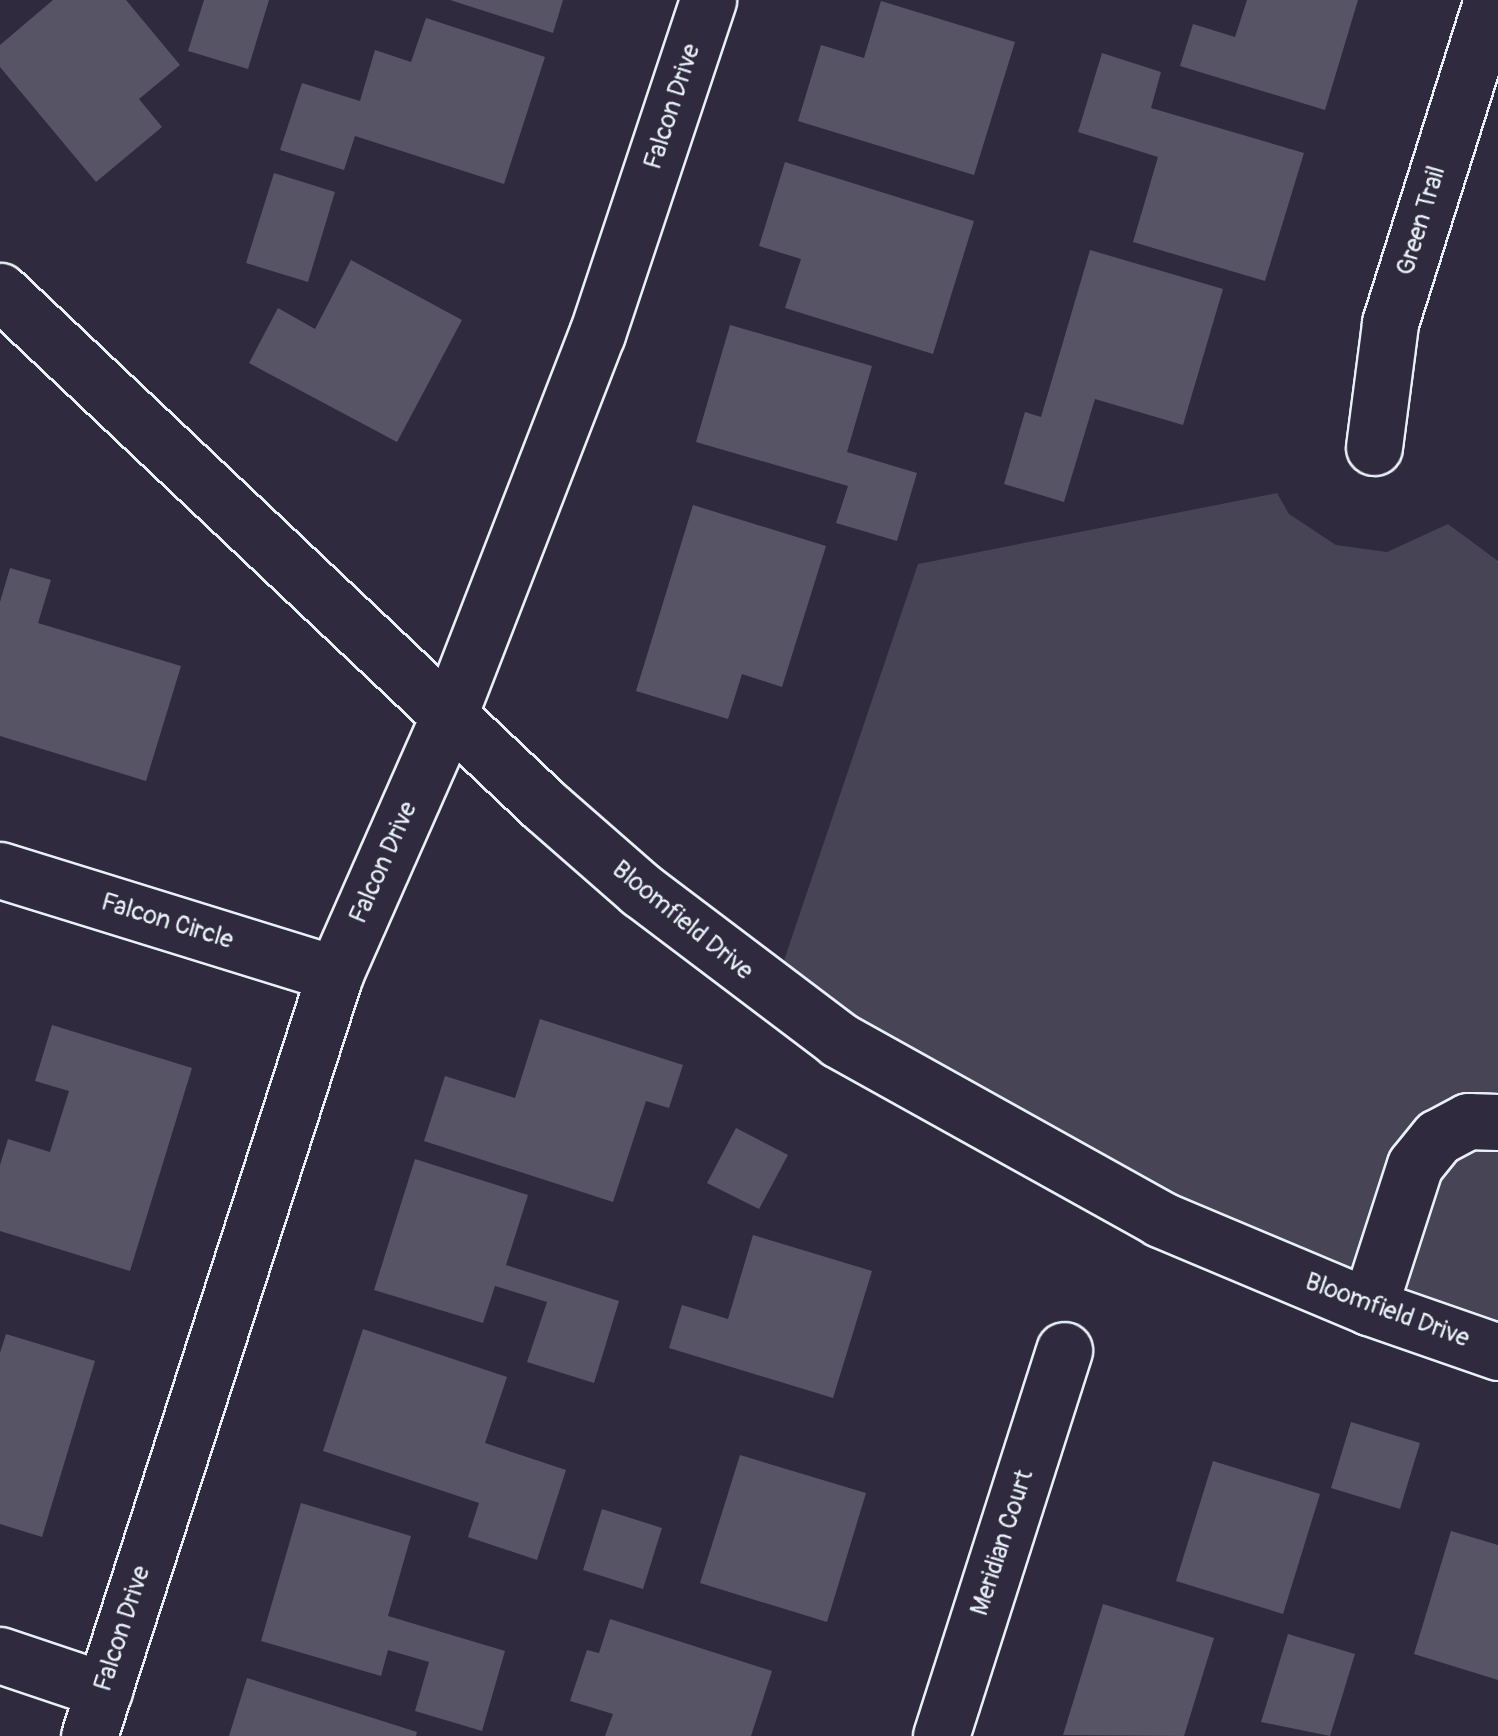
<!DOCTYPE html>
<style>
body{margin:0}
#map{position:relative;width:1498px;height:1736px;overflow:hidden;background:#2f2a3d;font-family:Pangolin,sans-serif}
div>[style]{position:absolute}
.green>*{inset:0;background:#464455}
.building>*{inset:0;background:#575565}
.roads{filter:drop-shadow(2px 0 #e8f1f8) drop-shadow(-2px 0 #e8f1f8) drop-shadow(0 2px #e8f1f8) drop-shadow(0 -2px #e8f1f8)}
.minor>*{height:55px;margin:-27.5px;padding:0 27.5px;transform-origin:27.5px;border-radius:27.5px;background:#2f2a3d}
span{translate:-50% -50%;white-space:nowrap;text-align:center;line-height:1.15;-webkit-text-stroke:8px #2f2a3d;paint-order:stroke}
.street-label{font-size:25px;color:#e8f1f8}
</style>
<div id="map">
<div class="green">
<div style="clip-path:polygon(1277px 493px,1289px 514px,1336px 545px,1387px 552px,1448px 524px,1498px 561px,1498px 1352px,1369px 1307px,773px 993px,918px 564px)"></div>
</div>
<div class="building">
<div style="clip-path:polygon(53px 0,126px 0,180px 65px,139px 99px,162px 127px,96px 182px,0 67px,0 45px)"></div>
<div style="clip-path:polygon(204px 0,269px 0,248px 69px,188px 51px)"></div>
<div style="clip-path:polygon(450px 0,563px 0,553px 33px)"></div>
<div style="clip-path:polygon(1247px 0,1358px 0,1325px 110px,1180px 66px,1193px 24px,1235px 37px)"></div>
<div style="clip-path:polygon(881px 1px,1015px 42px,974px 175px,798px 121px,821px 45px,864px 58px)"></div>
<div style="clip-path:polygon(426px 18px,545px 57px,504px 184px,355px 136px,344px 170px,280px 150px,302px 83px,360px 101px,375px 50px,411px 62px)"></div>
<div style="clip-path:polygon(1102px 53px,1161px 72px,1151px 108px,1304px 153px,1265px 281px,1133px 242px,1158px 157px,1078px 132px)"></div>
<div style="clip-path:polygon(785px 162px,974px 221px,933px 354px,785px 308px,801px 259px,759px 246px)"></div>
<div style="clip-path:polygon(274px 173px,335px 192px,308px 282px,246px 263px)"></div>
<div style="clip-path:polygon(1090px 250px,1223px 289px,1183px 425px,1095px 399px,1064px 502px,1004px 484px,1025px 412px,1041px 417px)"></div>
<div style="clip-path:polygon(351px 260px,462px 320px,397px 442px,249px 363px,278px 308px,315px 329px)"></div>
<div style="clip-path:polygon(730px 325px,872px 366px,847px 452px,917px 473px,897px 541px,836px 523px,848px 486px,696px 442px)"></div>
<div style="clip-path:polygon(693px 505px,826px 546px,782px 687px,742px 674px,728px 719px,636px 691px)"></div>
<div style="clip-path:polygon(10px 568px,51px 580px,38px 623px,181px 666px,146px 781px,0 736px,0 602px)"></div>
<div style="clip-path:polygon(540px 1019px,683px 1065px,669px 1108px,646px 1101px,613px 1202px,424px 1141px,445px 1076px,515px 1098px)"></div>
<div style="clip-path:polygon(52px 1025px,192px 1068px,130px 1271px,0 1231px,0 1165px,8px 1139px,50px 1152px,69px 1091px,35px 1081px)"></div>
<div style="clip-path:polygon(736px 1128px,788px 1155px,759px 1209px,707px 1183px)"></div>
<div style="clip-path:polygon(415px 1159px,528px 1195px,506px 1265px,619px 1301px,594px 1383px,527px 1362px,547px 1302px,495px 1286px,483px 1323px,374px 1290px)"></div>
<div style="clip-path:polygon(753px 1235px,872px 1271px,833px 1398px,669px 1348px,682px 1305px,728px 1319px)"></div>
<div style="clip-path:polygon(363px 1329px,507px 1377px,485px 1443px,566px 1470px,537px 1560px,468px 1537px,479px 1503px,323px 1451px)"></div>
<div style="clip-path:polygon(6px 1334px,95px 1361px,42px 1537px,0 1524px,0 1353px)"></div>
<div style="clip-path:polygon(1351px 1422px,1420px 1443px,1400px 1509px,1331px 1488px)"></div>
<div style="clip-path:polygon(740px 1455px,866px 1493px,827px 1622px,700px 1583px)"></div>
<div style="clip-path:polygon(1213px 1461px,1320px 1494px,1283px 1614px,1176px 1581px)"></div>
<div style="clip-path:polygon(301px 1503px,411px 1536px,388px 1616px,505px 1651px,482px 1731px,415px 1711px,429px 1662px,388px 1650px,381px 1676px,261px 1641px)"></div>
<div style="clip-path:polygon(602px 1509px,662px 1528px,643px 1589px,583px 1570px)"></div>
<div style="clip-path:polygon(1451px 1531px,1498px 1545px,1498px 1680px,1414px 1654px)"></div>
<div style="clip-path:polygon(1103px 1604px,1214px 1638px,1184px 1736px,1063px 1735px)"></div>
<div style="clip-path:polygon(610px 1619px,772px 1671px,751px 1736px,605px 1736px,613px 1714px,570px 1701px,587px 1650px,599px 1653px)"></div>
<div style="clip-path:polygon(1288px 1634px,1355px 1654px,1330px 1736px,1261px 1722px)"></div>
<div style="clip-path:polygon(247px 1678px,417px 1732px,416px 1736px,229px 1736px)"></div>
</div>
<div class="roads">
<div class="minor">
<div style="left:0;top:291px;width:750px;rotate:43.38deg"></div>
<div style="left:545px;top:806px;width:128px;rotate:41.2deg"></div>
<div style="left:641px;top:890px;width:248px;rotate:37.1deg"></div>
<div style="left:839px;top:1040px;width:368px;rotate:29.1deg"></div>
<div style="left:1160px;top:1219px;width:227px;rotate:22.8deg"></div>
<div style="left:1369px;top:1307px;width:137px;rotate:19.2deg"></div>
<div style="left:1374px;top:447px;width:125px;rotate:-82.6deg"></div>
<div style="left:1390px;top:323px;width:339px;rotate:-72.5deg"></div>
<div style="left:0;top:870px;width:351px;rotate:17.2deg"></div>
<div style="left:1369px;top:1307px;width:149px;rotate:-72.1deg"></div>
<div style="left:1415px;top:1165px;width:36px;rotate:-51deg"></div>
<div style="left:1438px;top:1137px;width:34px;rotate:-28deg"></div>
<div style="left:1468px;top:1121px;width:30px;rotate:2deg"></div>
<div style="left:0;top:1655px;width:110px;rotate:18.6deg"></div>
<div style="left:89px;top:1736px;width:801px;rotate:-72.11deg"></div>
<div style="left:335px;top:974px;width:283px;rotate:-66.2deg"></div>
<div style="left:449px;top:715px;width:409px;rotate:-68.8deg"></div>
<div style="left:597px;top:334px;width:352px;rotate:-71.6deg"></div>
<div style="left:941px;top:1736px;width:405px;rotate:-72.3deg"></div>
</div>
</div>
<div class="street-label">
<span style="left:673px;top:107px;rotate:-72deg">Falcon Drive</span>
<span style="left:1422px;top:221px;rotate:-73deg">Green Trail</span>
<span style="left:384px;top:863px;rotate:-66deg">Falcon Drive</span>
<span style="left:682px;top:921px;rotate:39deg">Bloomfield Drive</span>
<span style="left:167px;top:922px;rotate:17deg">Falcon Circle</span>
<span style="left:1387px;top:1311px;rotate:20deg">Bloomfield Drive</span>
<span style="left:1003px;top:1543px;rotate:-72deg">Meridian Court</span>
<span style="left:123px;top:1629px;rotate:-72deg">Falcon Drive</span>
</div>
</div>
